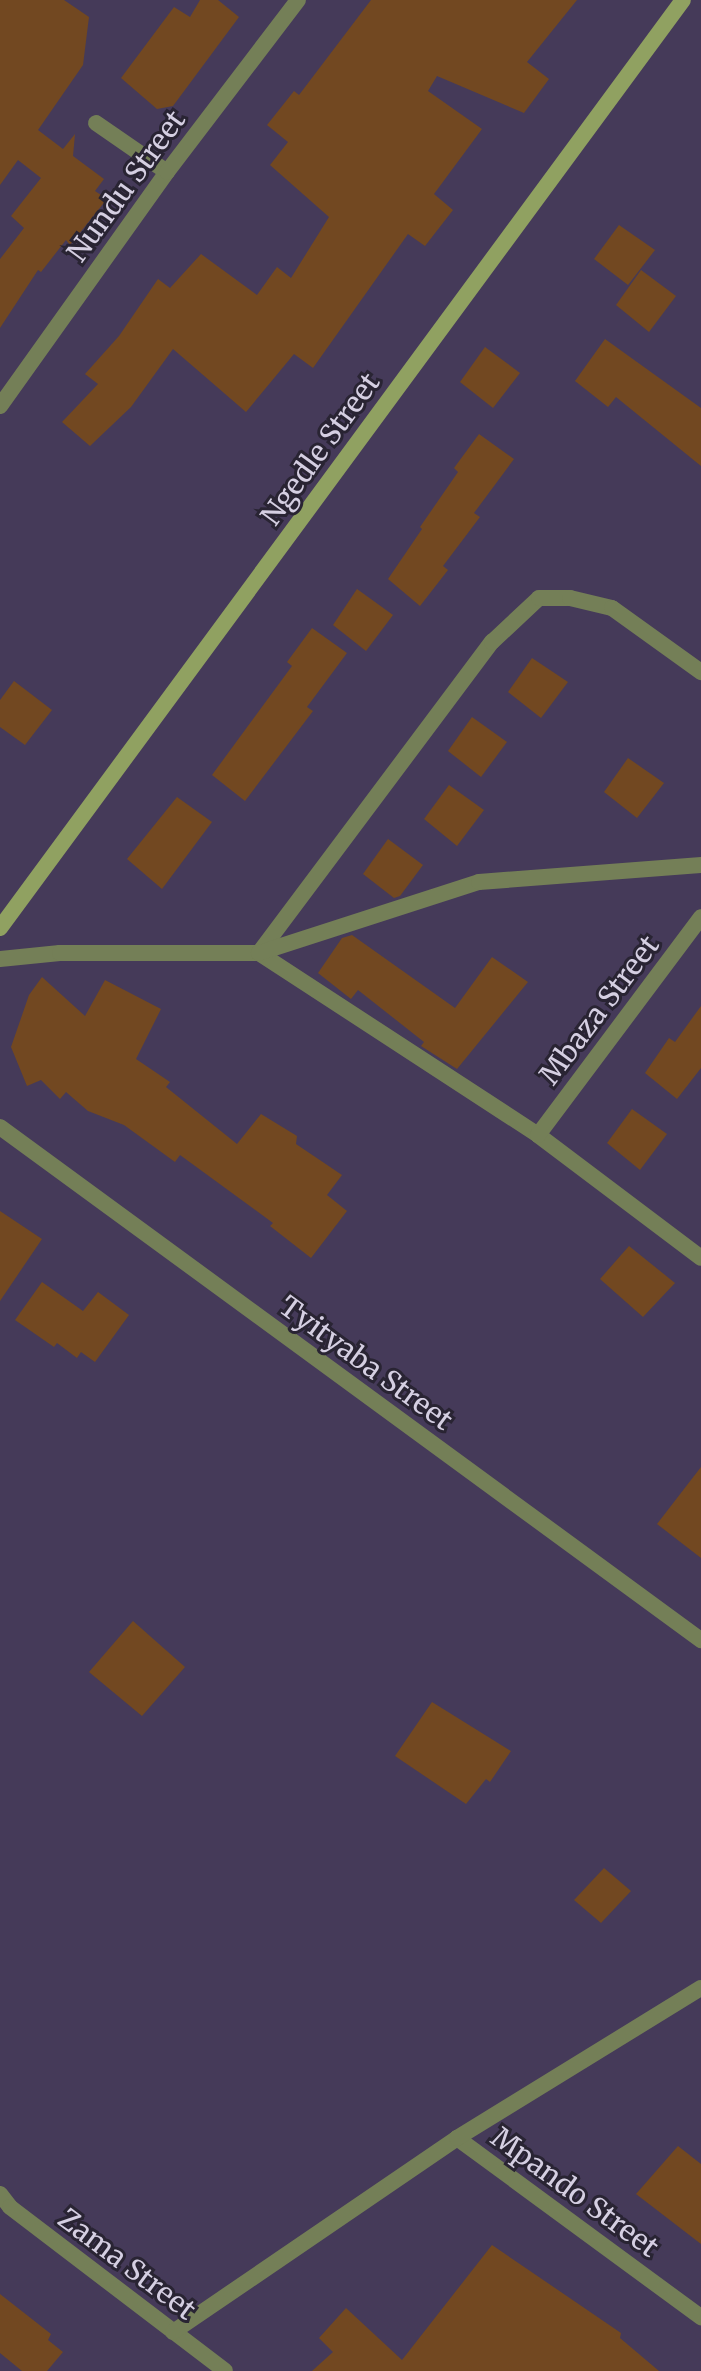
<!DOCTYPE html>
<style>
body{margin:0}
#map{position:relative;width:701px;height:2371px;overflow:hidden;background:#453a59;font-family:Merriweather,serif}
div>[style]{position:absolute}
.building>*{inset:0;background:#724821}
.lane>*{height:16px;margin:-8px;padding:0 8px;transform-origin:8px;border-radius:8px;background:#747f57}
.street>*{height:16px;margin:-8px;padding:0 8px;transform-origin:8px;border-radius:8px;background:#747f57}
.secondary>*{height:16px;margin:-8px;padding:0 8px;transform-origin:8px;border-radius:8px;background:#90a161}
span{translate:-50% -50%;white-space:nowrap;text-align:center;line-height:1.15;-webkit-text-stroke:6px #292433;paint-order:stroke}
.street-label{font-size:28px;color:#d5cfe2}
</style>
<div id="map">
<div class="building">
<div style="clip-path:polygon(0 0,64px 0,89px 17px,83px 65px,38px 130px,63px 149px,75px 134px,73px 156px,104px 179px,95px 191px,107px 199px,70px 245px,66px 240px,41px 272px,38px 270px,0 328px,0 259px,24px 228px,11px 216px,41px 178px,18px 160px,0 185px)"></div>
<div style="clip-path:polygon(200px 0,218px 0,239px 17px,173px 106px,157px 109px,121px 78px,174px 7px,190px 17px)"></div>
<div style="clip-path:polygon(371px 0,577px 0,527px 62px,549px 79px,524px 113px,437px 76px,428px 91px,482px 129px,434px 194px,453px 210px,425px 246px,408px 234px,313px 368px,294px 354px,246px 412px,173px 349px,131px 407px,90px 446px,62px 422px,98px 384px,85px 374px,119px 336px,158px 279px,170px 288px,201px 254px,257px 295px,277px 267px,291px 278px,329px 217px,270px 165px,288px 142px,267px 125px,294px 91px,299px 95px)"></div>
<div style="clip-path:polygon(619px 225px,655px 250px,628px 285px,594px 259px)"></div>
<div style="clip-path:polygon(641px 270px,676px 296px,649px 332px,616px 305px)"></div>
<div style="clip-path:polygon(605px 339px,701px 408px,701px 466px,616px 397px,608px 407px,575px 381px)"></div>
<div style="clip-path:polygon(485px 347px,520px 373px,493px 408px,460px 382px)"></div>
<div style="clip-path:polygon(479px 434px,514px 459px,474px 513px,480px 517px,443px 566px,448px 570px,420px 606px,388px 579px,422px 529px,420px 527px,458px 472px,454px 468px)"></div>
<div style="clip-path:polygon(357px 589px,393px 615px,366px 651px,333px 625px)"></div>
<div style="clip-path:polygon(312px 628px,347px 653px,307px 707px,313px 711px,245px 801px,212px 775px,292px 666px,287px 662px)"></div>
<div style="clip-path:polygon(532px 658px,568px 682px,541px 718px,508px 692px)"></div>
<div style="clip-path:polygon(14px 681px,52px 710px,25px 745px,0 727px,0 700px)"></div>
<div style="clip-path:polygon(472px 717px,507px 742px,481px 777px,448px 751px)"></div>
<div style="clip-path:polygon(628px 758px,664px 783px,637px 818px,604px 792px)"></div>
<div style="clip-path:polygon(449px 785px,484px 810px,457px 846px,424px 819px)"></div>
<div style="clip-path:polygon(177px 797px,212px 822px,162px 889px,127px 859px)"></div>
<div style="clip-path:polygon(388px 839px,423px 865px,400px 896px,394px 898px,363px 874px)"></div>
<div style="clip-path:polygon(352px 935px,455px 1008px,492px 957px,528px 982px,457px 1069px,421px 1046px,424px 1042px,358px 990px,351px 999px,318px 973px,342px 938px)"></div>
<div style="clip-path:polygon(42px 977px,85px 1016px,105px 980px,161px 1009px,136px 1059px,170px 1082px,166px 1087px,237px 1144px,261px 1114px,297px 1136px,296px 1144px,342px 1175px,327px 1195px,347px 1211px,311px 1258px,270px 1226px,273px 1223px,180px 1155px,175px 1162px,124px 1125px,88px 1111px,66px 1092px,60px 1099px,41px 1080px,27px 1086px,11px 1047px,29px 995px)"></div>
<div style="clip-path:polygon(701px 1006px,701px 1068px,677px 1099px,645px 1073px,669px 1038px,675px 1042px)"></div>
<div style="clip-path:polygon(632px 1109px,667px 1134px,640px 1170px,607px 1143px)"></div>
<div style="clip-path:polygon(0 1211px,42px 1239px,0 1301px)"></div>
<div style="clip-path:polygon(629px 1246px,675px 1283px,643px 1317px,600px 1279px)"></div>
<div style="clip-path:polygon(42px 1282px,83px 1311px,98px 1292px,129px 1315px,95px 1362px,81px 1352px,77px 1358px,57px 1343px,54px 1347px,15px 1320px)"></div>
<div style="clip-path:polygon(701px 1467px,701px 1558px,657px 1524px)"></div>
<div style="clip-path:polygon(133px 1621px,185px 1667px,142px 1716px,89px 1672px)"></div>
<div style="clip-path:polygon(432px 1702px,511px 1751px,490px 1782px,486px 1779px,466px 1804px,395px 1756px)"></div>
<div style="clip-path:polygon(604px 1868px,631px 1891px,601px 1923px,574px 1900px)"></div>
<div style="clip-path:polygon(678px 2146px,701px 2164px,701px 2244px,636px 2194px)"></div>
<div style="clip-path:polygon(492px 2245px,621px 2333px,620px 2338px,659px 2371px,312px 2371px,333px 2352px,319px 2338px,346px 2308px,402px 2360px)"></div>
<div style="clip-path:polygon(0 2294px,51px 2334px,48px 2340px,63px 2352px,47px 2371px,22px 2371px,0 2353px)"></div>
</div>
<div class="lane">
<div style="left:96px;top:123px;width:86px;rotate:34.6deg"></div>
<div style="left:0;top:959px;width:60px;rotate:-5.7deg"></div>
<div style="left:60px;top:953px;width:199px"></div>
<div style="left:259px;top:953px;width:333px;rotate:33.1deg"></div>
<div style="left:538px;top:1135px;width:204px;rotate:37deg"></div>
</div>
<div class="street">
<div style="left:0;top:406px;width:287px;rotate:-54.5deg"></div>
<div style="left:167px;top:172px;width:216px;rotate:-52.7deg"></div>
<div style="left:259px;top:953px;width:389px;rotate:-53.2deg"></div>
<div style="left:492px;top:642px;width:64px;rotate:-43.1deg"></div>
<div style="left:539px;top:598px;width:31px"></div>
<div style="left:570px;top:598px;width:43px;rotate:13.4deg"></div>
<div style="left:612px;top:608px;width:110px;rotate:35.7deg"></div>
<div style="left:259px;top:953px;width:231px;rotate:-17.9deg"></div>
<div style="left:479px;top:882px;width:223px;rotate:-4.4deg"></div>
<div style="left:0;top:1127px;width:869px;rotate:36.2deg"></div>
<div style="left:538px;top:1135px;width:272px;rotate:-53.2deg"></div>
<div style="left:457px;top:2138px;width:303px;rotate:36.3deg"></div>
<div style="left:0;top:2194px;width:16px;rotate:52deg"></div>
<div style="left:10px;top:2207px;width:270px;rotate:37.3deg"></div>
<div style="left:173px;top:2332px;width:344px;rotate:-34.3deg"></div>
<div style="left:457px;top:2138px;width:286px;rotate:-31.6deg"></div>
</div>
<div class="secondary">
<div style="left:0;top:928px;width:1152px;rotate:-53.65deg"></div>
</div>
<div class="street-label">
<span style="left:126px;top:186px;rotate:-54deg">Nundu Street</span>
<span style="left:320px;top:449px;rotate:-54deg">Ngedle Street</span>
<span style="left:599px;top:1010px;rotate:-53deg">Mbaza Street</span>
<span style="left:366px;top:1363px;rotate:36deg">Tyityaba Street</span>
<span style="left:575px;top:2192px;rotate:36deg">Mpando Street</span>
<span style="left:127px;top:2264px;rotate:37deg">Zama Street</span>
</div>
</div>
